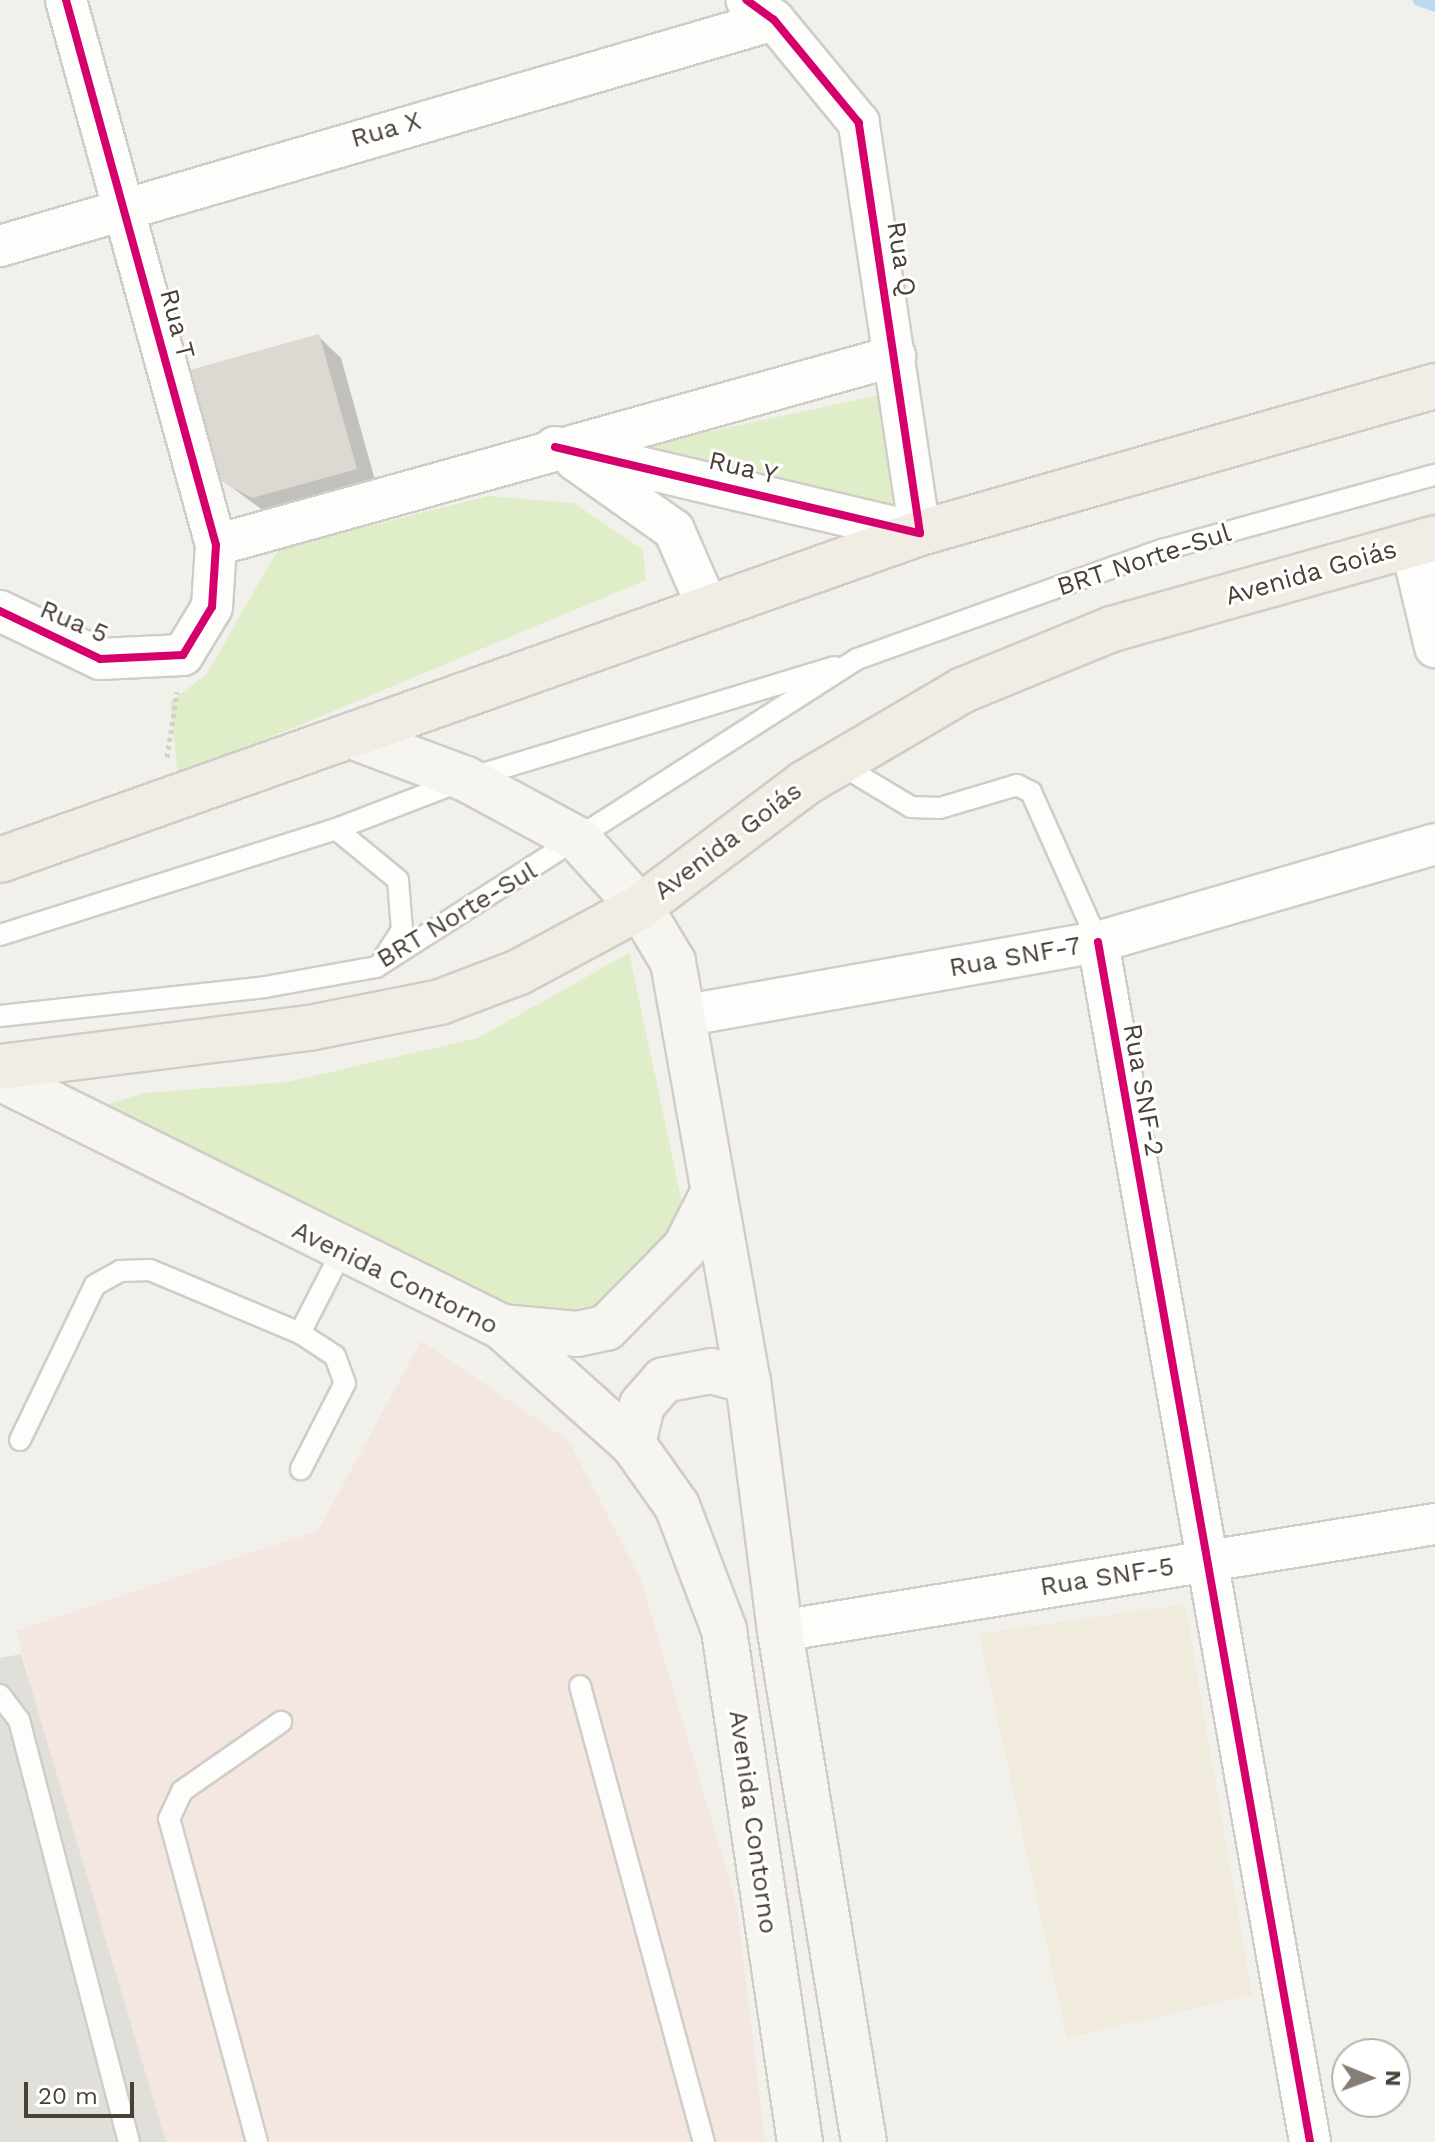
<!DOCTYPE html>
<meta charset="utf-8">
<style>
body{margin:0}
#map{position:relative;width:1435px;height:2142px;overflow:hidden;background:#f2f0ea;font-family:"Work Sans",sans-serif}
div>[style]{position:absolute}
.education>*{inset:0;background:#f0ebdc}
.medical>*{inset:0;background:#f4e6e1}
.green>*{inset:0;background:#dfeec8}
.parking>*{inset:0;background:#e1dfda}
.shadow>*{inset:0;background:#0003}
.stream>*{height:11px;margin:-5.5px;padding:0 5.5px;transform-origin:5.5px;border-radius:5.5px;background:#b8dbf2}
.building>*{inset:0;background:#dcd9d3}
.path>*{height:5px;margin-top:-2.5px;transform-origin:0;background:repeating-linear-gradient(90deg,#d2d0ca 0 4px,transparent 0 8px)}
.roads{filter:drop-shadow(2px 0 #d0cdc8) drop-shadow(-2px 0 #d0cdc8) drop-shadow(0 2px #d0cdc8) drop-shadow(0 -2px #d0cdc8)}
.service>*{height:20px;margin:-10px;padding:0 10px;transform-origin:10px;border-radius:10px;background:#fdfdfc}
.minor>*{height:40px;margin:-20px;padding:0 20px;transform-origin:20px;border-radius:20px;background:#fdfdfc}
.secondary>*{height:44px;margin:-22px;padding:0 22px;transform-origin:22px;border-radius:22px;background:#f7f5ef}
.primary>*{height:44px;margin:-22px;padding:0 22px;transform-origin:22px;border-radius:22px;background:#f1ede4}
.cycleway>*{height:8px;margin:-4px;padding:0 4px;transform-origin:4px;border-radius:4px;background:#d6006c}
span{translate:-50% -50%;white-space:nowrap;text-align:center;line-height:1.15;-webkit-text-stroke:6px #fff;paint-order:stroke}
.street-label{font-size:26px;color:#494135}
.north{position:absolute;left:1331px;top:2038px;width:80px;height:80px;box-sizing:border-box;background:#fff;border:2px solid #b6b3ae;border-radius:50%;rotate:91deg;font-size:22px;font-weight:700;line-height:32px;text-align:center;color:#494135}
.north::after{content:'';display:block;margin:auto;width:28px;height:36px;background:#847e74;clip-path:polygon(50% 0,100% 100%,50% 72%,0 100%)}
.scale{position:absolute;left:24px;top:2082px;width:110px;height:36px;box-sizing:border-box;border:4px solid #494135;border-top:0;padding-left:10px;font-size:24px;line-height:28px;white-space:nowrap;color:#494135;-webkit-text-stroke:6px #fff;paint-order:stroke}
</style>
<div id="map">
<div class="education">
<div style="clip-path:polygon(1185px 1604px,1252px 1995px,1067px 2038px,979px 1634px)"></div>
</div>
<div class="medical">
<div style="clip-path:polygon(421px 1341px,569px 1441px,641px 1580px,737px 1906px,765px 2142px,143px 2142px,17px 1631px,318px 1531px)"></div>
</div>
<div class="green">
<div style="clip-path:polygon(889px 393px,907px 512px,618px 451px)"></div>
<div style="clip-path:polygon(488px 496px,574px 503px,643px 550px,646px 580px,178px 776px,170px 702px,207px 674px,278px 549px)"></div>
<div style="clip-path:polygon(629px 953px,682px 1202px,678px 1236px,604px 1312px,528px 1321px,86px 1111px,144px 1093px,287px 1082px,478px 1038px)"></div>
</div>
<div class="parking">
<div style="clip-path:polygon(21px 1654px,166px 2142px,0 2142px,0 1658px)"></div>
</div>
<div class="shadow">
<div style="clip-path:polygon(318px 336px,341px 358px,378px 491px,276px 520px,218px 477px)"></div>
</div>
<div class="stream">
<div style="left:1418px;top:0;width:18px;rotate:19deg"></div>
</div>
<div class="building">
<div style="clip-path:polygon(319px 334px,357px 469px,252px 498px,216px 478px,186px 371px)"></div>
</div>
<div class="path">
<div style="left:167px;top:757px;width:66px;rotate:-81.3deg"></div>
</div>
<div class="roads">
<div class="service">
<div style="left:838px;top:763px;width:85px;rotate:31.1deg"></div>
<div style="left:911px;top:807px;width:29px;rotate:2deg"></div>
<div style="left:940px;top:808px;width:80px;rotate:-16.6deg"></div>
<div style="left:1017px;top:785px;width:16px;rotate:27deg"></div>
<div style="left:1031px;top:792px;width:164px;rotate:65.9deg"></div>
<div style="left:336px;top:829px;width:80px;rotate:39.4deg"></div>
<div style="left:398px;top:880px;width:50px;rotate:85.4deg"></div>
<div style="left:402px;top:930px;width:33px;rotate:123deg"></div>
<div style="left:0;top:935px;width:352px;rotate:-17.5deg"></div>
<div style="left:336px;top:829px;width:139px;rotate:-21deg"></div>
<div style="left:466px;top:779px;width:385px;rotate:-16.9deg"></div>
<div style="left:0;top:1016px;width:267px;rotate:-6.2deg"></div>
<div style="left:265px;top:987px;width:113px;rotate:-10.2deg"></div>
<div style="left:376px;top:967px;width:571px;rotate:-32.63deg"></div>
<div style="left:857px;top:659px;width:324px;rotate:-19.7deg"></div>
<div style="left:1162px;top:550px;width:283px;rotate:-15.4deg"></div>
<div style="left:300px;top:1333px;width:90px;rotate:-62.9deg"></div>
<div style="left:20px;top:1440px;width:172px;rotate:-64.2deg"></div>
<div style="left:95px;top:1285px;width:29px;rotate:-29deg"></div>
<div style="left:120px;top:1271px;width:30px;rotate:-2deg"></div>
<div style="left:150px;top:1270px;width:163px;rotate:22.8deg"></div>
<div style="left:300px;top:1333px;width:42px;rotate:33.3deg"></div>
<div style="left:335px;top:1356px;width:29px;rotate:70deg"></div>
<div style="left:345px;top:1383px;width:97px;rotate:117.1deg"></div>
<div style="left:580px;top:1686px;width:473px;rotate:74.8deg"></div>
<div style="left:0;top:1695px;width:31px;rotate:53deg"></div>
<div style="left:19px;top:1720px;width:436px;rotate:75.4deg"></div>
<div style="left:257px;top:2142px;width:335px;rotate:-105.2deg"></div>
<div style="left:169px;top:1819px;width:31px;rotate:-65deg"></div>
<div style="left:182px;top:1791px;width:121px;rotate:-34.9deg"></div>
</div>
<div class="minor">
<div style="left:0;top:246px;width:806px;rotate:-16.28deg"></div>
<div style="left:555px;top:447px;width:375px;rotate:13.3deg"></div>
<div style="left:920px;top:533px;width:415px;rotate:-98.5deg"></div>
<div style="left:859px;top:123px;width:134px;rotate:-129.5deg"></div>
<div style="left:774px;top:20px;width:34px;rotate:-144deg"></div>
<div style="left:575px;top:460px;width:121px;rotate:35.3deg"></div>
<div style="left:674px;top:530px;width:83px;rotate:66.5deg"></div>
<div style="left:216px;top:545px;width:705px;rotate:-15.55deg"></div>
<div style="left:1411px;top:546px;width:104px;rotate:76.6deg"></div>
<div style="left:0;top:611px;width:111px;rotate:25.6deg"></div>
<div style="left:100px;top:659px;width:83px;rotate:-2.8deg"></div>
<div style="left:183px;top:655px;width:56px;rotate:-58.9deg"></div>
<div style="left:212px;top:607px;width:62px;rotate:-86.3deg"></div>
<div style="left:216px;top:545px;width:565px;rotate:-105.39deg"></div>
<div style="left:1098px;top:942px;width:1219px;rotate:79.98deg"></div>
<div style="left:682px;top:1016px;width:423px;rotate:-10.1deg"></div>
<div style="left:1098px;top:942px;width:351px;rotate:-16.2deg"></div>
<div style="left:780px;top:1631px;width:664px;rotate:-9.28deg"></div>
</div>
<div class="secondary">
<div style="left:356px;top:738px;width:117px;rotate:20.4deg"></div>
<div style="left:466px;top:779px;width:128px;rotate:28.4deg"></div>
<div style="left:579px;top:840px;width:91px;rotate:47.7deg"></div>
<div style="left:640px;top:907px;width:64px;rotate:59deg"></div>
<div style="left:673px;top:962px;width:426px;rotate:79.9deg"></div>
<div style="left:748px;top:1381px;width:252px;rotate:82.7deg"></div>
<div style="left:780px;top:1631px;width:518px;rotate:80.67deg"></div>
<div style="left:0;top:1078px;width:560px;rotate:26.38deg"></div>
<div style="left:502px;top:1327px;width:176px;rotate:41.8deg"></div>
<div style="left:633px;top:1444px;width:76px;rotate:54.6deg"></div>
<div style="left:677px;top:1506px;width:133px;rotate:69.2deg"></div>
<div style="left:724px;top:1630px;width:518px;rotate:81.56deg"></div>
<div style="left:502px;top:1327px;width:75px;rotate:5.3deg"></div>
<div style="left:577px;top:1334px;width:30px;rotate:-12deg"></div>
<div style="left:606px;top:1328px;width:112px;rotate:-45.4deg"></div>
<div style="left:685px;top:1248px;width:59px;rotate:-63deg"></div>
<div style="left:633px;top:1444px;width:40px;rotate:-77deg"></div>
<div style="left:642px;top:1405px;width:33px;rotate:-49deg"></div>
<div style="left:664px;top:1380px;width:48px;rotate:-10.8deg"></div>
<div style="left:711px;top:1371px;width:38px;rotate:15deg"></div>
</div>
<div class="primary">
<div style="left:0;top:860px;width:976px;rotate:-19.57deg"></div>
<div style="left:920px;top:533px;width:536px;rotate:-15.93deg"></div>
<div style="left:0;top:1067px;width:311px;rotate:-7.2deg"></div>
<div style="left:309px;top:1028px;width:134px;rotate:-11.2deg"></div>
<div style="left:440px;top:1002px;width:85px;rotate:-20.8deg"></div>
<div style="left:519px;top:972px;width:137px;rotate:-28.2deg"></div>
<div style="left:640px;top:907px;width:206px;rotate:-36.9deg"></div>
<div style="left:805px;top:783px;width:183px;rotate:-30.5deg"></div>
<div style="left:963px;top:690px;width:161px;rotate:-22.3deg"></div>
<div style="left:1112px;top:629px;width:336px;rotate:-15.7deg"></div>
</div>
</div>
<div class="cycleway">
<div style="left:555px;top:447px;width:375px;rotate:13.3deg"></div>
<div style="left:920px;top:533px;width:415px;rotate:-98.5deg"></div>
<div style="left:859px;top:123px;width:134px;rotate:-129.5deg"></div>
<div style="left:774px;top:20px;width:34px;rotate:-144deg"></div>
<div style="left:0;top:611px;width:111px;rotate:25.6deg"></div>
<div style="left:100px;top:659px;width:83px;rotate:-2.8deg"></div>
<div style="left:183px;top:655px;width:56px;rotate:-58.9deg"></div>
<div style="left:212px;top:607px;width:62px;rotate:-86.3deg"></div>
<div style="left:216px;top:545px;width:565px;rotate:-105.39deg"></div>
<div style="left:1098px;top:942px;width:1219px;rotate:79.98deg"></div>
</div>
<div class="street-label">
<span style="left:386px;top:130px;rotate:-16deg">Rua X</span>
<span style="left:901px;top:259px;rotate:81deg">Rua Q</span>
<span style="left:177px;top:324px;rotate:75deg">Rua T</span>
<span style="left:743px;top:468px;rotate:13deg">Rua Y</span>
<span style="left:1144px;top:560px;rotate:-18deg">BRT Norte-Sul</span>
<span style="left:1311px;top:573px;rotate:-16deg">Avenida Goiás</span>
<span style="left:74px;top:622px;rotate:23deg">Rua 5</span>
<span style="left:728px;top:841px;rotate:-37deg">Avenida Goiás</span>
<span style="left:457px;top:915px;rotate:-31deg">BRT Norte-Sul</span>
<span style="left:1015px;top:957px;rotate:-10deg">Rua SNF-7</span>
<span style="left:1143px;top:1090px;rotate:80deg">Rua SNF-2</span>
<span style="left:395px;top:1278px;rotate:26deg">Avenida Contorno</span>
<span style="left:1107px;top:1577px;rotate:-9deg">Rua SNF-5</span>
<span style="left:753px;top:1822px;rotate:82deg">Avenida Contorno</span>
</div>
<div class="north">N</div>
<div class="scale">20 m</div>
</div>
